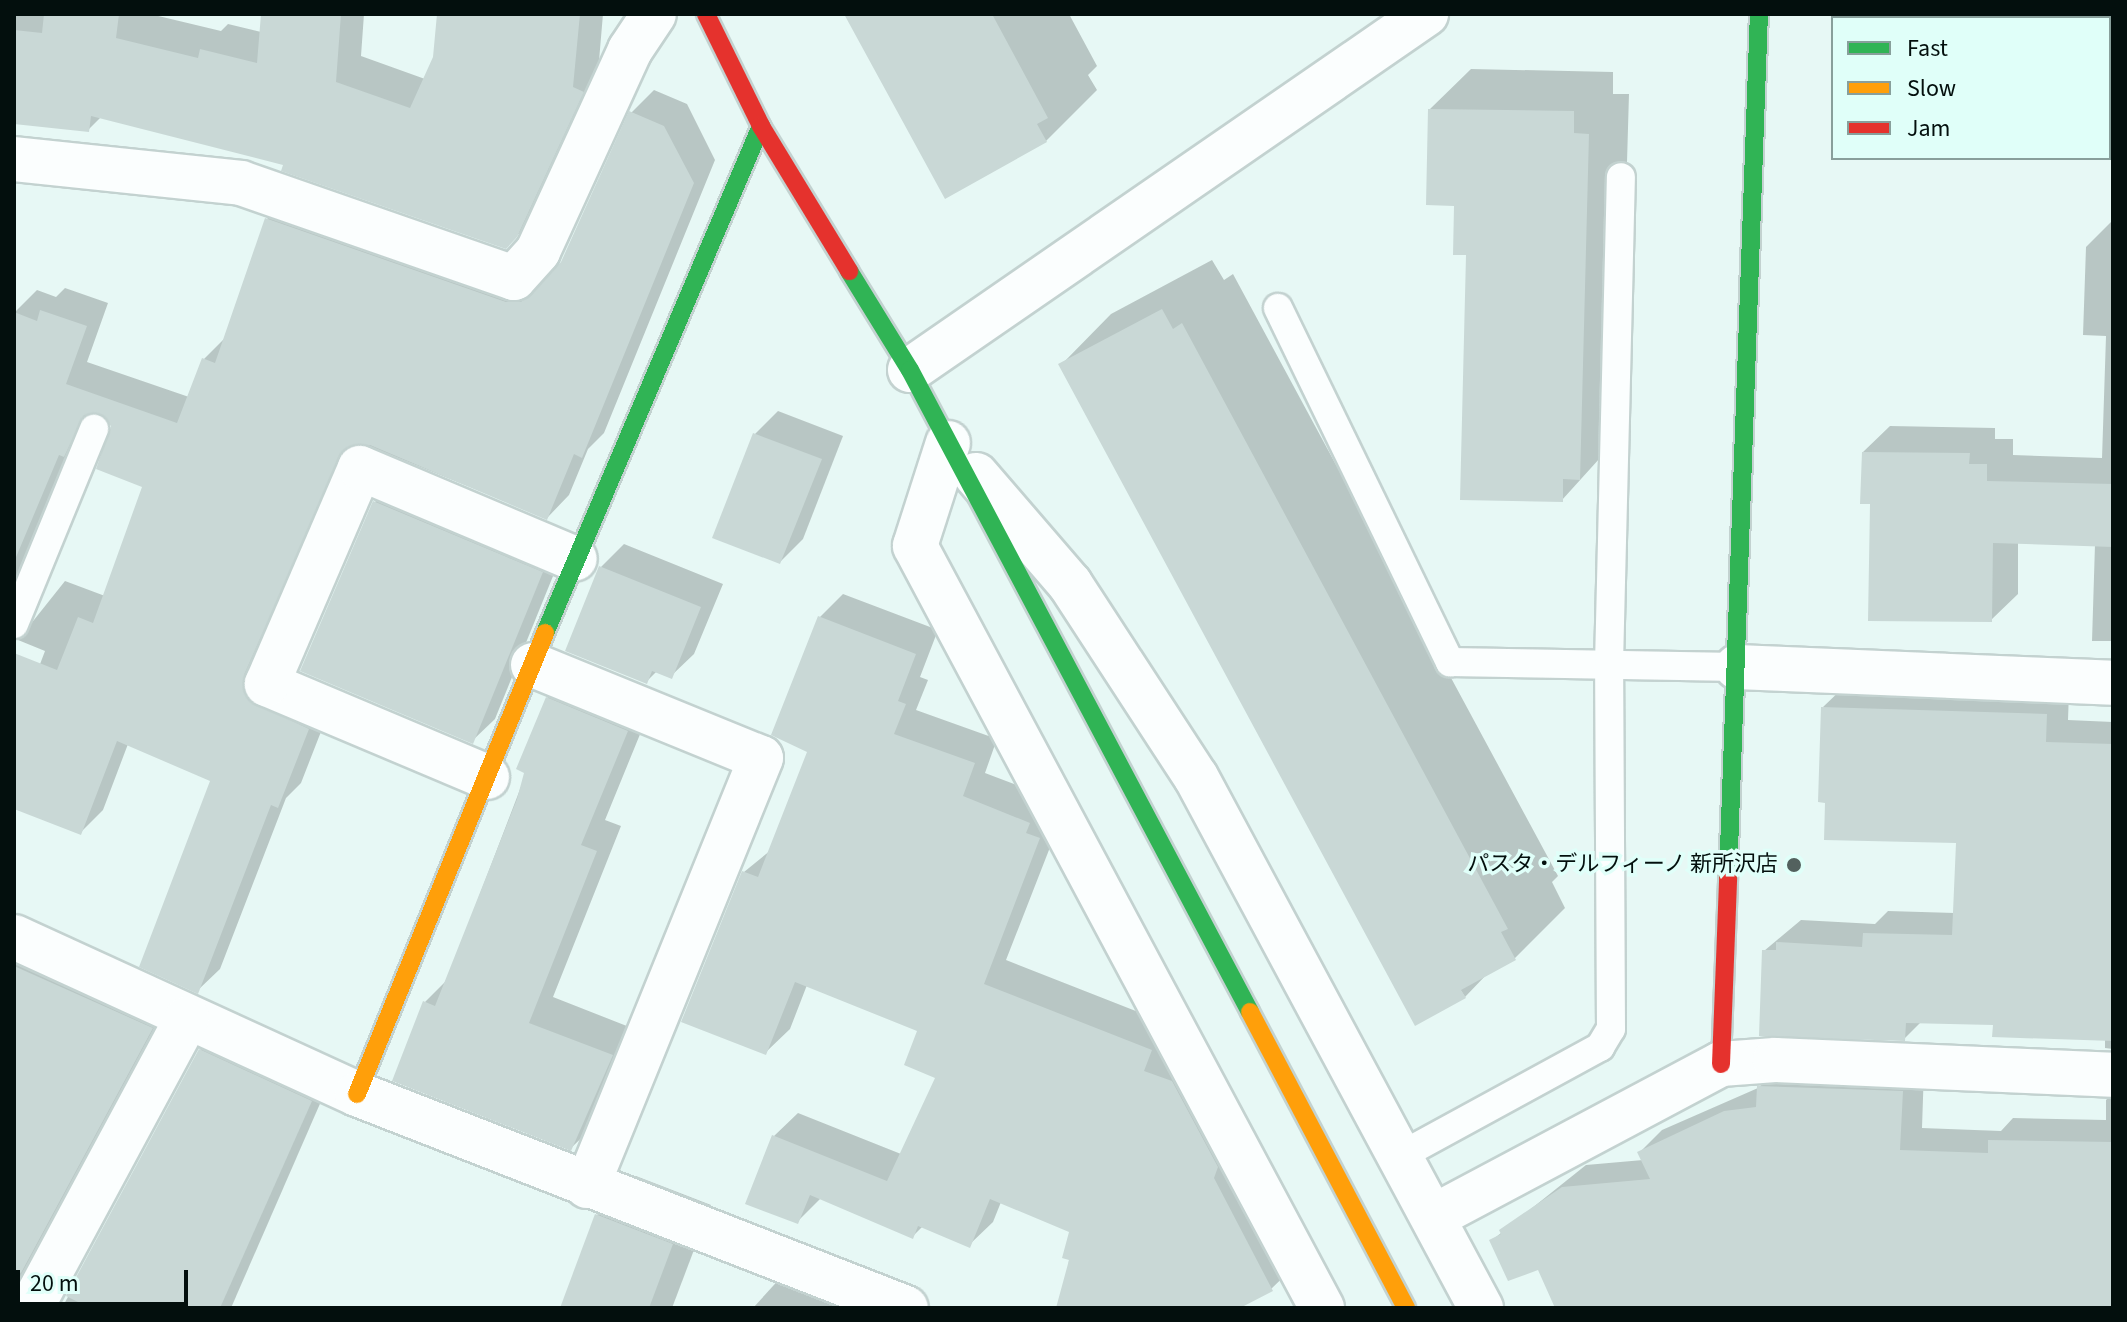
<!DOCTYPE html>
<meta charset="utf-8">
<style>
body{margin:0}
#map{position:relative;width:2127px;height:1322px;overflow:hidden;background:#e7f8f5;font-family:"Source Sans 3","Noto Sans JP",sans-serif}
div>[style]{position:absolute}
.shadow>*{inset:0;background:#0003}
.building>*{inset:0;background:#c9d8d6}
.roads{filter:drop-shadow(2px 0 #c3d2d0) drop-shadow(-2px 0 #c3d2d0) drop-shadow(0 2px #c3d2d0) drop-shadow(0 -2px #c3d2d0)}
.lane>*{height:28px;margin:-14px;padding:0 14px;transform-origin:14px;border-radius:14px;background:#fbfefe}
.street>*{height:44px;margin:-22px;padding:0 22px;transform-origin:22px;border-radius:22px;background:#fbfefe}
.fast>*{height:18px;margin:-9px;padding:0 9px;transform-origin:9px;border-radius:9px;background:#30b455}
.slow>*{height:18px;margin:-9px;padding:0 9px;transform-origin:9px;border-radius:9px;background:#ff9f0a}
.jam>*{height:18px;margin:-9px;padding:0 9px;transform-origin:9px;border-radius:9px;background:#e5322d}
.dots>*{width:22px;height:22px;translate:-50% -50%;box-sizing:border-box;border:4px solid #e0fff9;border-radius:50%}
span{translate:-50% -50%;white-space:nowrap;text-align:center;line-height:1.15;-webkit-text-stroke:7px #e0fff9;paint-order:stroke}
.poi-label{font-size:22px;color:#030f0d}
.right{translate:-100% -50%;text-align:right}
.frame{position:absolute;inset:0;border:16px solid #030f0d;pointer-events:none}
.legend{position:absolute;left:1831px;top:16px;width:280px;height:144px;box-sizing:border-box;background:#e0fff9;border:2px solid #889f9b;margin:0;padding:10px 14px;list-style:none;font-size:24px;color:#030f0d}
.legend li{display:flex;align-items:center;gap:16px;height:40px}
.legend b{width:40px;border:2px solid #889f9b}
.scale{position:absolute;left:16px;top:1270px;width:172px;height:36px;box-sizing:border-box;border:4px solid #030f0d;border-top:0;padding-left:10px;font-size:24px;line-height:28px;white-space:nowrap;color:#030f0d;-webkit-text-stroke:6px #e0fff9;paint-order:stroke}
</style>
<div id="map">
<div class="shadow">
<div style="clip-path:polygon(14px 14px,150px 14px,221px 31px,228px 24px,261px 32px,263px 14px,364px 14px,361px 56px,425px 79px,435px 58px,439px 14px,603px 14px,599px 61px,608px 65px,532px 220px,506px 247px,286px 163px,102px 116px,88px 130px,14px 121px)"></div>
<div style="clip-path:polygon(847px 14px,1069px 14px,1097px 66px,1088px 75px,1097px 90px,1046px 141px)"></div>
<div style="clip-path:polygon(1911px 14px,2113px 14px,2113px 133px,2109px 18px)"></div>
<div style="clip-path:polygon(1471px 69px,1613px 72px,1613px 94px,1629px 94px,1619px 437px,1562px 500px,1468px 253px,1430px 109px)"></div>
<div style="clip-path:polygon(654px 90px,687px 104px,715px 160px,604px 433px,588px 449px,569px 495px,547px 518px,356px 441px,264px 663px,331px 706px,301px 783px,286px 798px,220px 969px,197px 991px,213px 780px,128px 744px,103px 810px,80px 833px,14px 807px,14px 706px,23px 709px,45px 651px,18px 640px,65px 581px,105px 596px,145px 486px,113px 427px,96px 412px,14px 623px,14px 313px,37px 290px,56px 297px,65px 288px,108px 303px,87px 362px,189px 397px,204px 359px,226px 337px,267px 219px,290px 196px,544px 281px,562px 262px,631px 113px)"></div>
<div style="clip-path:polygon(2112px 221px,2113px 221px,2113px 641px,2092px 641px,2095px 544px,2018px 542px,2018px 594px,1991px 620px,1872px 502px,1863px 452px,1890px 426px,1995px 428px,1995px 439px,2013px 439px,2013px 455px,2102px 458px,2106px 336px,2083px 335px,2086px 247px)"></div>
<div style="clip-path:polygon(1212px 260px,1224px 280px,1233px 274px,1558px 876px,1552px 882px,1565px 908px,1515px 958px,1489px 972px,1465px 997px,1061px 365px,1111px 314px)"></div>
<div style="clip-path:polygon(778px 411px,843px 436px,803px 539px,780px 562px,755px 434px)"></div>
<div style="clip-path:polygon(398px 479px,564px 549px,495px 719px,472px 741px,375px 502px)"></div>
<div style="clip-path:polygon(624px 544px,723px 584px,694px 654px,671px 676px,657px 671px,646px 682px,567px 650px,601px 567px)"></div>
<div style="clip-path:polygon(843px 594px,938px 630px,920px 677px,928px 680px,916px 710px,997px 739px,985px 773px,1053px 799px,1063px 814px,1006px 960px,1174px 1026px,1295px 1266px,1271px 1289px,1239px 1308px,1064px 1308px,1072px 1231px,1001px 1202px,993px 1222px,969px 1245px,923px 1226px,913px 1236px,821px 1198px,797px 1222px,774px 1136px,798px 1113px,901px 1154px,938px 1076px,920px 1030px,807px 985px,790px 1029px,766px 1052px,744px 872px,771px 850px,809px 751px,820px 617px)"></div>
<div style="clip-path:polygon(573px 673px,652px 705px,605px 820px,621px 826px,553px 997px,637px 1030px,597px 1123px,571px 1148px,425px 1002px,447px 980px,527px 771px,547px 698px)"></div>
<div style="clip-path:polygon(1846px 685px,2069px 692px,2068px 720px,2113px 722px,2113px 1049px,2105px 1048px,2105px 1038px,1995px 1024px,1921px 1022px,1904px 1039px,1764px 951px,1801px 920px,1875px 924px,1888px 911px,1955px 913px,1958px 841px,1823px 707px)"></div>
<div style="clip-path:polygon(14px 958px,169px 1010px,14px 1308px)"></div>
<div style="clip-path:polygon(218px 1032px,329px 1083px,231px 1308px,62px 1308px,200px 1050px)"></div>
<div style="clip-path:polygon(1782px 1065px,1924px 1069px,1922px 1128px,2001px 1131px,2013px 1118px,2106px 1120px,2106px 1100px,2113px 1093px,2113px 1308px,1557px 1308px,1539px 1268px,1491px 1241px,1586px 1165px,1643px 1160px,1640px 1152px,1662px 1130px,1758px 1088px)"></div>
<div style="clip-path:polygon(636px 1176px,711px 1205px,672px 1308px,562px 1308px,597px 1215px)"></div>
<div style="clip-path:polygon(794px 1263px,852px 1308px,753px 1308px)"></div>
</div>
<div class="building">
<div style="clip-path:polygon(44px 14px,119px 14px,116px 38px,198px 58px,200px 49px,257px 63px,261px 14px,341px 14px,336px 82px,410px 108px,433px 57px,437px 14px,580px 14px,573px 87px,584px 92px,517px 237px,506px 249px,281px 171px,283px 165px,91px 116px,89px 132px,14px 124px,14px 30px,42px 33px)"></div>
<div style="clip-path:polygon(844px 14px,992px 14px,1048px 118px,1037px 124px,1047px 142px,945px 199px)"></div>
<div style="clip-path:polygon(1428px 109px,1574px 111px,1574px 133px,1589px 134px,1580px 480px,1563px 479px,1563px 502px,1460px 500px,1466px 255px,1453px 255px,1454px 206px,1426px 205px)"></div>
<div style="clip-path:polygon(629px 111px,664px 126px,694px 183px,582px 458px,574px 454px,547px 520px,370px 445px,344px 449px,244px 675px,248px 700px,309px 729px,278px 808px,271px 805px,198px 994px,139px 967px,210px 781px,117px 741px,81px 835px,14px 809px,14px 653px,57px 670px,78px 617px,93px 623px,142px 487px,96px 469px,111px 426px,101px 414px,84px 415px,64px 457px,59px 455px,14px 562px,14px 312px,37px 321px,40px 310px,87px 326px,66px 384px,177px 423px,202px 358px,215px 363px,265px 218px,506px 302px,521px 302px,561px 262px)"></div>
<div style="clip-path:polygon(1162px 309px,1173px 329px,1182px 323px,1508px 929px,1501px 932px,1516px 960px,1461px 990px,1466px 998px,1415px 1026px,1058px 364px)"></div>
<div style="clip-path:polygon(753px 433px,822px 459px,780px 564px,712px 538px)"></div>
<div style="clip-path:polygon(1862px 452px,1970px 453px,1969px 464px,1987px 464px,1987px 481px,2113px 484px,2113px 547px,1993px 543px,1992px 622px,1868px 621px,1870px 504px,1860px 504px)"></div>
<div style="clip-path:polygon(373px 501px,543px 572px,473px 744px,300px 671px)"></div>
<div style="clip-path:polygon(599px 566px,701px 607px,672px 679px,652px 671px,647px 684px,565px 651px)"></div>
<div style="clip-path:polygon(818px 616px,916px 654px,898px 701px,906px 704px,894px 734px,975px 763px,963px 796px,1030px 823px,1026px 833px,1040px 838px,984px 984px,1152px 1050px,1144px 1071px,1172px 1081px,1218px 1167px,1214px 1178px,1273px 1291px,1240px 1308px,1056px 1308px,1069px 1260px,1062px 1258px,1069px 1232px,990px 1199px,970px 1248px,918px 1226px,913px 1239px,810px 1195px,798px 1224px,745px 1204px,772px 1135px,887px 1181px,935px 1078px,904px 1065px,917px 1031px,795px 982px,766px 1055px,681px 1022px,742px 871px,758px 877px,807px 752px,771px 735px)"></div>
<div style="clip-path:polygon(546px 697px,628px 731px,581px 845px,597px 851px,529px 1023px,613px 1055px,571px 1151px,392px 1081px,423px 1001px,435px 1006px,517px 799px,524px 773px,516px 769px)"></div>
<div style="clip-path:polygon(1821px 707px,2047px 714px,2046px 742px,2113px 744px,2113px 1041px,1992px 1037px,1993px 1025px,1906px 1023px,1905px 1041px,1759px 1036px,1762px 950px,1776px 950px,1776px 942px,1862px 947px,1863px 933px,1952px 935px,1956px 843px,1824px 840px,1825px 803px,1818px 802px)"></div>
<div style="clip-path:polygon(14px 966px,153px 1028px,21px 1273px,14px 1269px)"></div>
<div style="clip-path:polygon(199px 1049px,312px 1101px,220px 1308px,90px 1308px,66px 1296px)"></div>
<div style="clip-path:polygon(1757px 1086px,1903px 1091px,1900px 1150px,1988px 1153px,1988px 1140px,2113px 1142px,2113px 1308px,1555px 1308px,1538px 1270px,1508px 1281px,1489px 1240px,1501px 1234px,1499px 1230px,1562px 1187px,1650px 1179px,1637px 1152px,1724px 1111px,1756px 1107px)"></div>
<div style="clip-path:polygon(595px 1214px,673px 1244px,649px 1308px,560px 1308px)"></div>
</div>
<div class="roads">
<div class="lane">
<div style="left:1278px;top:308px;width:394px;rotate:64.1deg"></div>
<div style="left:1450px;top:662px;width:287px;rotate:1deg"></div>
<div style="left:14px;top:624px;width:211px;rotate:-67.7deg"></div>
<div style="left:1402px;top:1155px;width:226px;rotate:-28.6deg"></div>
<div style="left:1600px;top:1047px;width:21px;rotate:-59deg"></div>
<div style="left:1611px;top:1029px;width:365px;rotate:-90.3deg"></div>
<div style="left:1609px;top:664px;width:487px;rotate:-88.6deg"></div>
</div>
<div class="street">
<div style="left:14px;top:159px;width:228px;rotate:6deg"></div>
<div style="left:241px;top:183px;width:289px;rotate:19.2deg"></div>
<div style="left:514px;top:278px;width:36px;rotate:-48deg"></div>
<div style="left:538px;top:251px;width:221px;rotate:-65.4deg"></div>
<div style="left:630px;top:50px;width:43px;rotate:-56.3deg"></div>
<div style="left:910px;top:370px;width:627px;rotate:-34.6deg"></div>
<div style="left:948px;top:443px;width:108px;rotate:107.8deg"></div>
<div style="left:915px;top:546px;width:864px;rotate:61.89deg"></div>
<div style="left:976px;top:475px;width:144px;rotate:49.2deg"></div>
<div style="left:1070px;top:584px;width:230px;rotate:56.9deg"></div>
<div style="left:1196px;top:777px;width:603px;rotate:61.78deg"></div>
<div style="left:533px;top:665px;width:246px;rotate:22.2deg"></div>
<div style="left:761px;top:758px;width:462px;rotate:112.1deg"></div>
<div style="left:1737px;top:667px;width:376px;rotate:2.4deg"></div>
<div style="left:487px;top:777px;width:239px;rotate:-157.1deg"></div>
<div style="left:267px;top:684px;width:235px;rotate:-66.7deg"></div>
<div style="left:360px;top:468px;width:233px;rotate:22.9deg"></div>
<div style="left:14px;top:937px;width:377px;rotate:24.6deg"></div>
<div style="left:357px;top:1094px;width:589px;rotate:21.3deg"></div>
<div style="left:1433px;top:1217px;width:326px;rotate:-28deg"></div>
<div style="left:1721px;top:1064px;width:54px;rotate:-4.2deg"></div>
<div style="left:1775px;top:1060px;width:338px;rotate:2.5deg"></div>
<div style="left:31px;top:1308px;width:329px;rotate:-61.7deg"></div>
</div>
<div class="fast">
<div style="left:849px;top:271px;width:116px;rotate:58.4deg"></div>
<div style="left:910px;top:370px;width:726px;rotate:62.09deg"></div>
<div style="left:545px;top:633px;width:551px;rotate:-66.92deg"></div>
<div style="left:1728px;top:878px;width:865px;rotate:-87.95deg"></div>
</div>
<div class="slow">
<div style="left:1250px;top:1012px;width:335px;rotate:62.2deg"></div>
<div style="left:357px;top:1094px;width:498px;rotate:-67.8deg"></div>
</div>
<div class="jam">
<div style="left:706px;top:14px;width:125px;rotate:63.8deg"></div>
<div style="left:761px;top:126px;width:170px;rotate:58.7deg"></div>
<div style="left:1721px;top:1064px;width:186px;rotate:-87.8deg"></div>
</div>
</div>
<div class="dots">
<div style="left:1794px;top:865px;background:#53615e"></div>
</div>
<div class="poi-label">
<span class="right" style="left:1778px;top:865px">パスタ・デルフィーノ 新所沢店</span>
</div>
<div class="frame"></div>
<ul class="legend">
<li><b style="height:10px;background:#30b455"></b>Fast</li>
<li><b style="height:10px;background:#ff9f0a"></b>Slow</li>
<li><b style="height:10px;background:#e5322d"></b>Jam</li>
</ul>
<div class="scale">20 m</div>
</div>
